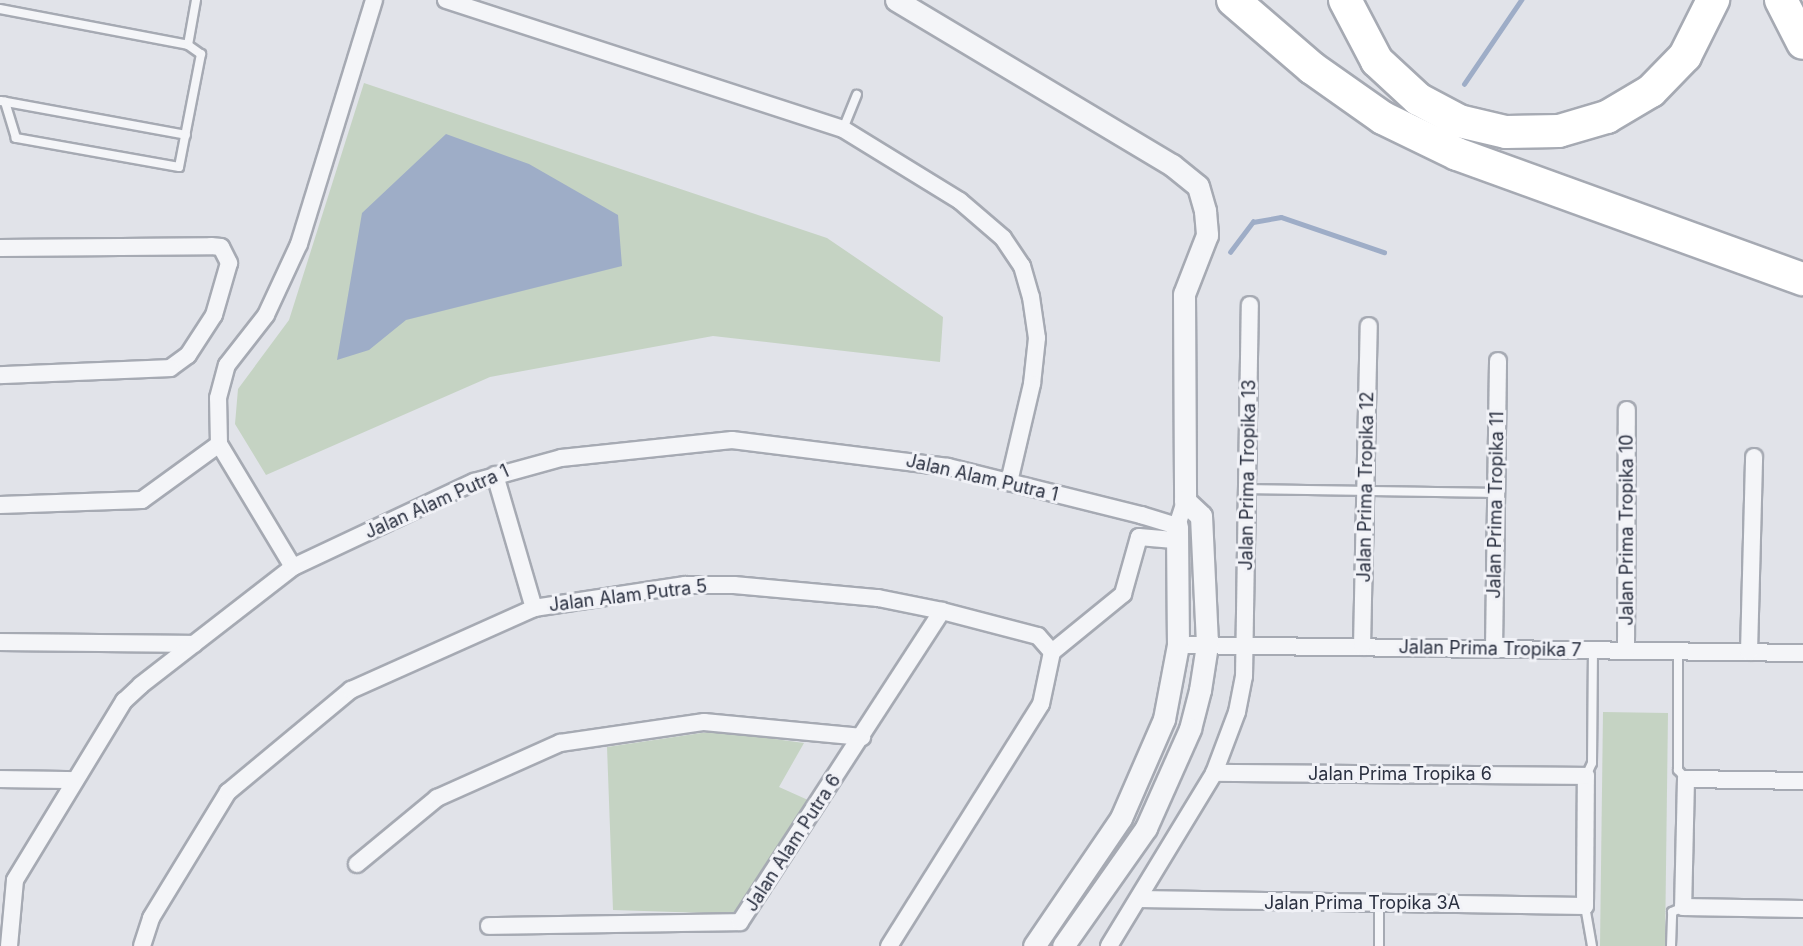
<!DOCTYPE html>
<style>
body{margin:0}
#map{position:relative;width:1803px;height:946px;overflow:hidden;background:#e1e3e9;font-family:Inter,sans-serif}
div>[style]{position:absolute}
.green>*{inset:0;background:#c5d3c3}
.water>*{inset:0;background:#9eadc7}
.stream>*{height:4.5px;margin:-2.25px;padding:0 2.25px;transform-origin:2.25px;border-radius:2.25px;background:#9eadc7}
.roads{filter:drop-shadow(2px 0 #a6aab3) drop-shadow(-2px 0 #a6aab3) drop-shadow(0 2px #a6aab3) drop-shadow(0 -2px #a6aab3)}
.service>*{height:8px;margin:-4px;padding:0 4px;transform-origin:4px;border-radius:4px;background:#f4f5f8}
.minor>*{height:16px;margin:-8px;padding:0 8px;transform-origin:8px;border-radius:8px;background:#f4f5f8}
.tertiary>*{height:21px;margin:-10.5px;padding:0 10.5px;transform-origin:10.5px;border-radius:10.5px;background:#f4f5f8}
.motorway>*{height:32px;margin:-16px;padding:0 16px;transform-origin:16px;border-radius:16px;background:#fff}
span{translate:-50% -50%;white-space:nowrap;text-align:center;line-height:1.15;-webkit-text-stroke:6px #f1f2f7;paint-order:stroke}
.street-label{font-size:18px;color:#2a3040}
</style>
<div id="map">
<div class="green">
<div style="clip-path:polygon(364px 83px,827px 238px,943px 317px,940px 362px,713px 336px,490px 377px,266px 475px,235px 424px,238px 389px,289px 320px)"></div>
<div style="clip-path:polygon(1603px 712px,1668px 713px,1665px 946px,1600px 946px)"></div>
<div style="clip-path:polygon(715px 731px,804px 743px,779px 787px,808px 800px,737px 914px,613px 910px,607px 747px)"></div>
</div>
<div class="water">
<div style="clip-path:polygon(446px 134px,529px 164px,618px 215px,622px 266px,406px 320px,369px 350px,337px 360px,362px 213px)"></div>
</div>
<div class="stream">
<div style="left:1464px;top:84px;width:102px;rotate:-55.8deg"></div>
<div style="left:1230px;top:252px;width:38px;rotate:-53deg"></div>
<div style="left:1253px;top:222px;width:28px;rotate:-10deg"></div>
<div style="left:1281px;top:217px;width:109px;rotate:18.8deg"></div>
</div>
<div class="roads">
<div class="service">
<div style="left:0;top:9px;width:191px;rotate:10.8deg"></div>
<div style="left:188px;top:45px;width:16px;rotate:35deg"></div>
<div style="left:201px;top:54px;width:115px;rotate:101deg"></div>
<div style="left:179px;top:167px;width:166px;rotate:-169.9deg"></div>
<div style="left:16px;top:138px;width:38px;rotate:-107deg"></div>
<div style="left:188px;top:45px;width:46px;rotate:-79.9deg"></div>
<div style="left:1px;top:101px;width:188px;rotate:10.4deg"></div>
<div style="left:843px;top:129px;width:37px;rotate:-68deg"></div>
<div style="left:1247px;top:489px;width:249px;rotate:0.9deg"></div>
<div style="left:1678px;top:651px;width:119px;rotate:90deg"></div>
<div style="left:1678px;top:770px;width:12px;rotate:48deg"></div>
<div style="left:1586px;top:776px;width:14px;rotate:-65deg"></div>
<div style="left:1592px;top:763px;width:113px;rotate:-89.5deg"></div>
<div style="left:1379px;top:902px;width:44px;rotate:90deg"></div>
<div style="left:1585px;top:906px;width:41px;rotate:80.1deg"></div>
<div style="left:1671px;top:946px;width:34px;rotate:-88deg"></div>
<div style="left:1672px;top:912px;width:12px;rotate:-24deg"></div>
</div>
<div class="minor">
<div style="left:446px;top:0;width:417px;rotate:18deg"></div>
<div style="left:843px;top:129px;width:137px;rotate:31.6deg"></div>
<div style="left:960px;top:201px;width:57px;rotate:40.7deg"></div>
<div style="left:1003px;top:238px;width:34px;rotate:56deg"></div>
<div style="left:1022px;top:266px;width:32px;rotate:74deg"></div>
<div style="left:1031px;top:297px;width:41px;rotate:81.7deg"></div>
<div style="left:1037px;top:338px;width:46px;rotate:96.2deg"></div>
<div style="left:1032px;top:384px;width:101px;rotate:103.2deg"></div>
<div style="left:0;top:248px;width:211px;rotate:-0.5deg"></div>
<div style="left:211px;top:246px;width:10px;rotate:6deg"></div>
<div style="left:221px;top:247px;width:18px;rotate:63deg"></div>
<div style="left:229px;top:263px;width:54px;rotate:106.1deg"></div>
<div style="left:214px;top:315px;width:48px;rotate:123deg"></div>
<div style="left:188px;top:355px;width:22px;rotate:144deg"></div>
<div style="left:170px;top:368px;width:170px;rotate:177.6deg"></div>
<div style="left:495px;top:475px;width:139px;rotate:73.7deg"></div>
<div style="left:0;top:505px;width:142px;rotate:-2deg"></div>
<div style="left:142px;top:500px;width:95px;rotate:-36deg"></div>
<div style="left:1141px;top:515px;width:38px;rotate:17deg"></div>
<div style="left:1177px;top:526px;width:26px;rotate:-72deg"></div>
<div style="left:293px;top:567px;width:144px;rotate:-121deg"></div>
<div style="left:219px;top:444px;width:46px;rotate:-91.2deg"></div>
<div style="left:218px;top:398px;width:34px;rotate:-75deg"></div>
<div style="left:227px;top:365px;width:63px;rotate:-52deg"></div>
<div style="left:266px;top:315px;width:78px;rotate:-65.1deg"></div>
<div style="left:299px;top:244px;width:255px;rotate:-72.9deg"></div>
<div style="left:0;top:642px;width:194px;rotate:0.6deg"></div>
<div style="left:1178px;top:645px;width:625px;rotate:0.73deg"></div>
<div style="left:1362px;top:647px;width:321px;rotate:-88.8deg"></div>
<div style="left:1494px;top:649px;width:288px;rotate:-89.2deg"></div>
<div style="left:1626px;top:650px;width:240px;rotate:-89.8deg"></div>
<div style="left:1052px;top:652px;width:92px;rotate:-39.2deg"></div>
<div style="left:1123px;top:594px;width:59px;rotate:-74.3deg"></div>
<div style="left:1139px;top:537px;width:38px;rotate:5deg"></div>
<div style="left:1749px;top:652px;width:195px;rotate:-88.5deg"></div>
<div style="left:0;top:779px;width:75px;rotate:0.8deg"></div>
<div style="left:1803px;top:781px;width:117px;rotate:-179deg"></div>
<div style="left:1686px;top:779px;width:128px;rotate:91.3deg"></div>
<div style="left:1683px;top:907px;width:120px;rotate:1deg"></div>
<div style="left:357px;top:864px;width:104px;rotate:-39.5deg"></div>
<div style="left:437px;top:798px;width:135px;rotate:-24.1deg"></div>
<div style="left:560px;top:743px;width:146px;rotate:-8.3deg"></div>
<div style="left:704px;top:722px;width:159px;rotate:5.4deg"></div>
<div style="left:1139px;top:899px;width:446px;rotate:0.9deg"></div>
<div style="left:1585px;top:906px;width:130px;rotate:-89.6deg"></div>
<div style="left:1586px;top:776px;width:372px;rotate:-179.5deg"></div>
<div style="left:489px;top:926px;width:251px;rotate:-0.9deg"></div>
<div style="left:740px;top:922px;width:371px;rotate:-57deg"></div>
<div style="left:9px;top:946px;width:66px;rotate:-84.8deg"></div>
<div style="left:15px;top:880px;width:210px;rotate:-58.7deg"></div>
<div style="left:124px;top:701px;width:23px;rotate:-43deg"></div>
<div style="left:141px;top:685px;width:192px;rotate:-37.8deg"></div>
<div style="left:293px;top:567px;width:200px;rotate:-25.2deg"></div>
<div style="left:474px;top:482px;width:90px;rotate:-15.4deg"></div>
<div style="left:561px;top:458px;width:172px;rotate:-6deg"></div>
<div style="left:732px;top:440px;width:218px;rotate:7.1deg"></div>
<div style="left:948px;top:467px;width:199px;rotate:14deg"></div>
<div style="left:142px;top:946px;width:29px;rotate:-72deg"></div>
<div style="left:151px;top:918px;width:148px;rotate:-58.6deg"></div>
<div style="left:228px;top:792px;width:160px;rotate:-39.7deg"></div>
<div style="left:351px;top:690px;width:201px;rotate:-24.1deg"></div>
<div style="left:534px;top:608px;width:153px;rotate:-8.7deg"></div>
<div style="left:685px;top:585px;width:49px"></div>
<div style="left:734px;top:585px;width:145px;rotate:5.2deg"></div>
<div style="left:878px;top:598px;width:65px;rotate:11.5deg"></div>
<div style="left:942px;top:611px;width:99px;rotate:14.6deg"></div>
<div style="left:1038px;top:636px;width:21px;rotate:49deg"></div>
<div style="left:1052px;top:652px;width:53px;rotate:101.9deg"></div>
<div style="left:1041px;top:704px;width:286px;rotate:122.1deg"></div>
<div style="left:1109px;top:946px;width:202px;rotate:-58.7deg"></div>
<div style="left:1214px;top:773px;width:65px;rotate:-69.3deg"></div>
<div style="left:1237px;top:712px;width:37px;rotate:-79deg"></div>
<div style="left:1244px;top:676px;width:371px;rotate:-89.1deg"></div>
</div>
<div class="tertiary">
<div style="left:896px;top:0;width:322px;rotate:30.9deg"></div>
<div style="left:1172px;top:165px;width:33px;rotate:39deg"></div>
<div style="left:1198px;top:186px;width:26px;rotate:74deg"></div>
<div style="left:1205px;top:211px;width:24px;rotate:85deg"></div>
<div style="left:1207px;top:235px;width:63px;rotate:111.3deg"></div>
<div style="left:1184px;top:294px;width:207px;rotate:89.7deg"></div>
<div style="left:1185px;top:501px;width:22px;rotate:43deg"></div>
<div style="left:1201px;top:516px;width:129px;rotate:87.3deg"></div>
<div style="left:1207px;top:645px;width:46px;rotate:98.8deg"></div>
<div style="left:1200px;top:690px;width:40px;rotate:104.4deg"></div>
<div style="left:1190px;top:729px;width:108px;rotate:114deg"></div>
<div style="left:1146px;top:828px;width:144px;rotate:125.1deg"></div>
<div style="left:1034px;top:946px;width:155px;rotate:-55.8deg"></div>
<div style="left:1121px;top:818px;width:108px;rotate:-66.5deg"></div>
<div style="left:1164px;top:719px;width:75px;rotate:-79.3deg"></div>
<div style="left:1178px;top:645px;width:119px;rotate:-90.5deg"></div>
</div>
<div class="motorway">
<div style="left:1233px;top:0;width:104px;rotate:40.7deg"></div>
<div style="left:1312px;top:68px;width:87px;rotate:35.2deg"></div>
<div style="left:1383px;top:118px;width:82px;rotate:25.9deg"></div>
<div style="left:1457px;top:154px;width:368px;rotate:19.9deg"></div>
<div style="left:1345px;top:0;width:69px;rotate:62.3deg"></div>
<div style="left:1377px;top:61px;width:56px;rotate:42.8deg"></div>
<div style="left:1418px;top:99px;width:47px;rotate:28.2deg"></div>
<div style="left:1459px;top:121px;width:48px;rotate:13.2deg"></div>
<div style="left:1506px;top:132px;width:53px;rotate:-1.1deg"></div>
<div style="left:1559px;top:131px;width:50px;rotate:-16.3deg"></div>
<div style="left:1607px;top:117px;width:51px;rotate:-30.6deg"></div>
<div style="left:1651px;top:91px;width:49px;rotate:-45.8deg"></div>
<div style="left:1685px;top:56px;width:63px;rotate:-63.4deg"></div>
<div style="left:1781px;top:0;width:48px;rotate:62.9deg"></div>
</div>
</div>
<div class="street-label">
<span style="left:1248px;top:475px;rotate:-89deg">Jalan Prima Tropika 13</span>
<span style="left:982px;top:478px;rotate:13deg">Jalan Alam Putra 1</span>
<span style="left:1366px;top:487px;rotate:-89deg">Jalan Prima Tropika 12</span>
<span style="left:437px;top:502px;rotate:-24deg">Jalan Alam Putra 1</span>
<span style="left:1496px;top:505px;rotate:-89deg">Jalan Prima Tropika 11</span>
<span style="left:1627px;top:530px;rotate:-90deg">Jalan Prima Tropika 10</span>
<span style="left:628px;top:596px;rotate:-7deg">Jalan Alam Putra 5</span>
<span style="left:1490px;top:649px;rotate:1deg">Jalan Prima Tropika 7</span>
<span style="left:1400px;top:774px">Jalan Prima Tropika 6</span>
<span style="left:793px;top:843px;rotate:-57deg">Jalan Alam Putra 6</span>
<span style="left:1362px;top:903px">Jalan Prima Tropika 3A</span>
</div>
</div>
